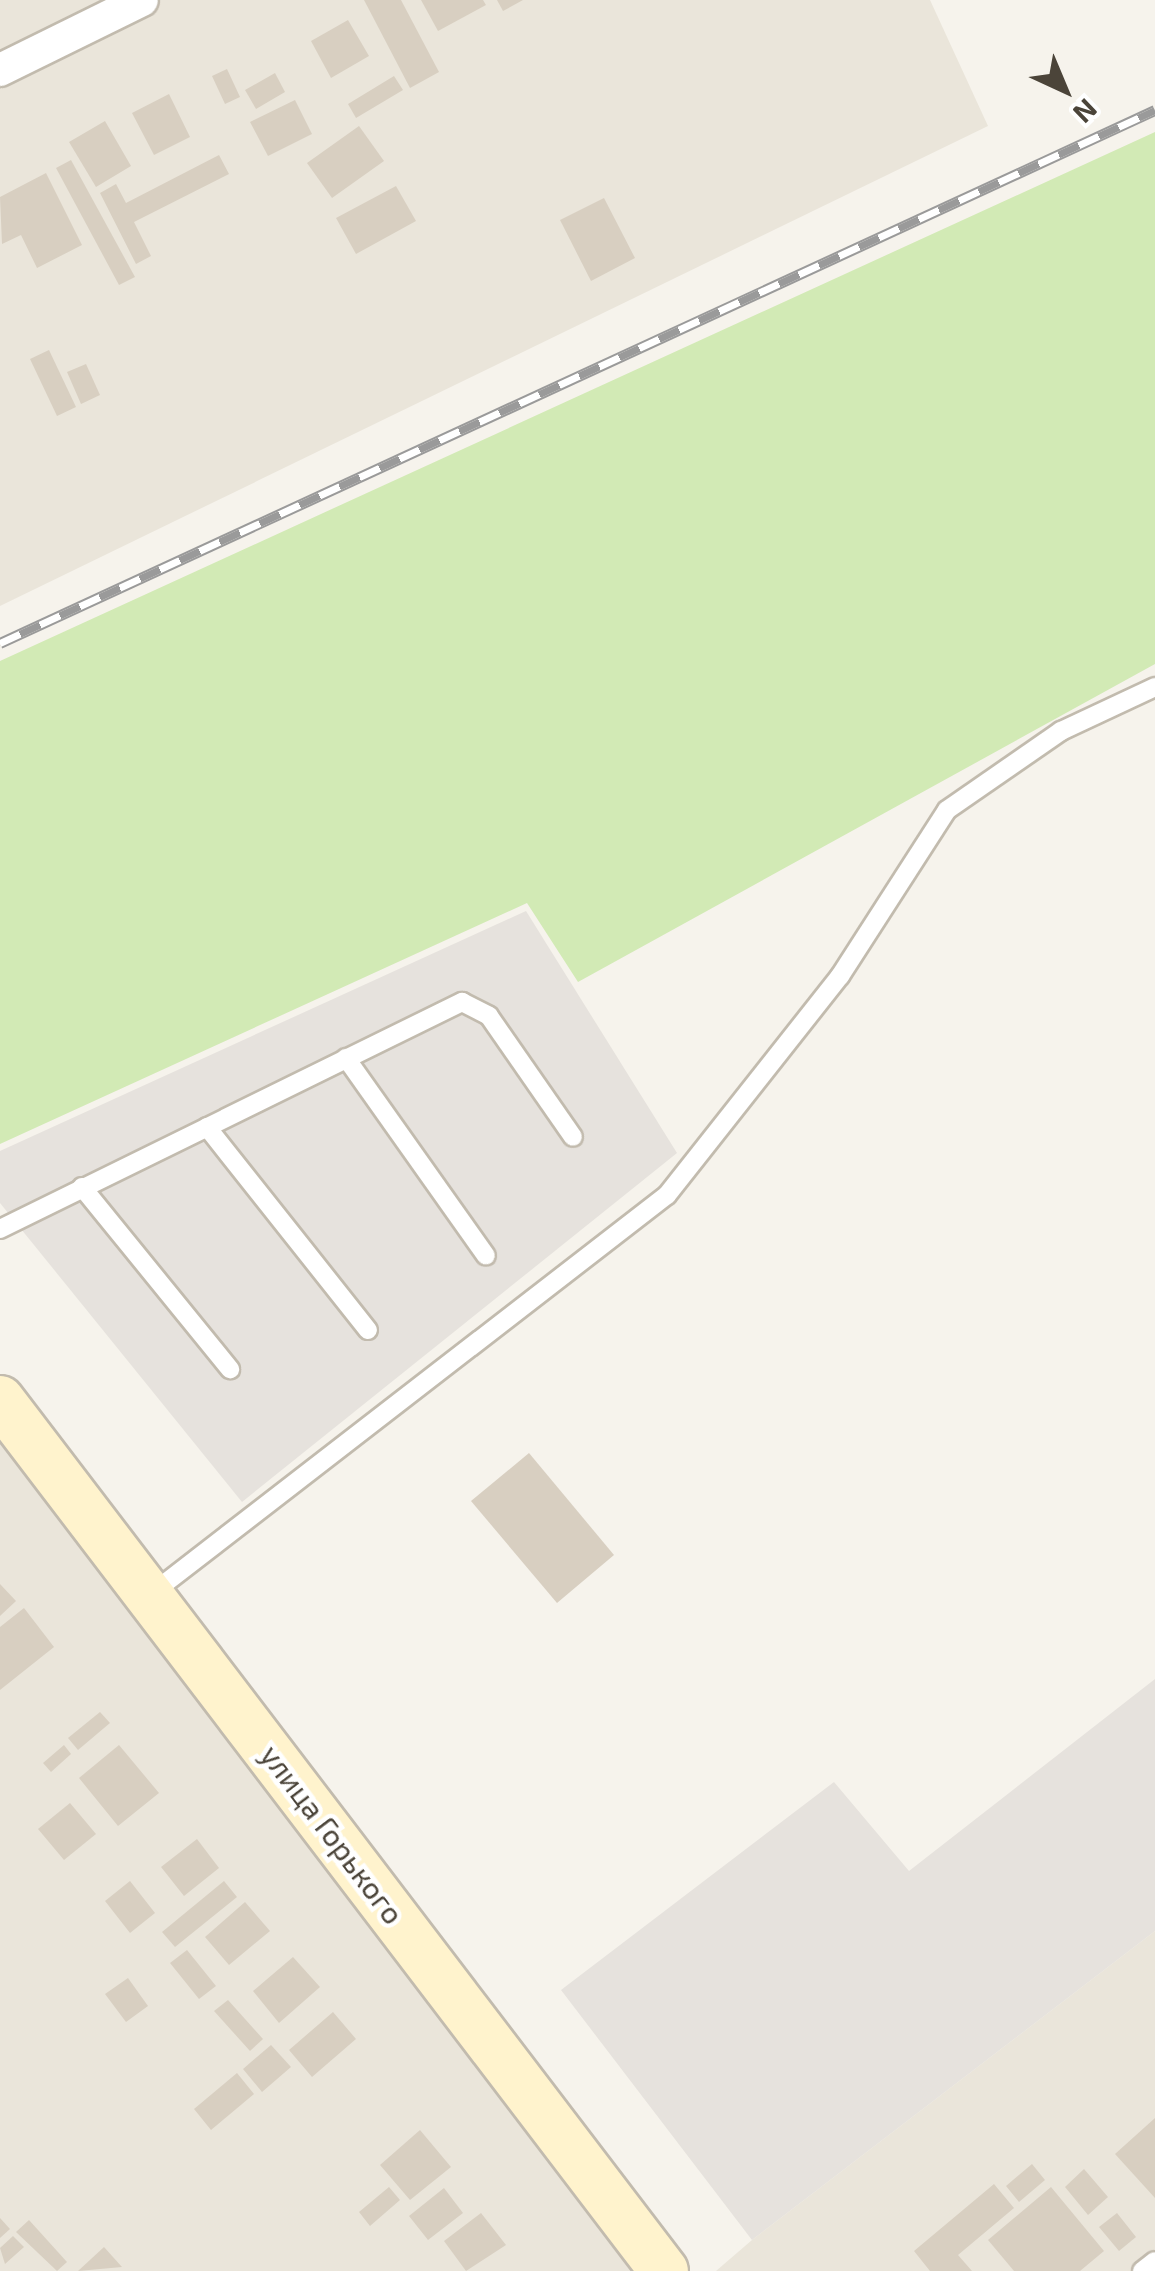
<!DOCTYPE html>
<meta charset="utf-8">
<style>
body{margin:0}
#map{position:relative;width:1155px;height:2271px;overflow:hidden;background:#f6f3ec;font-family:"Exo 2",sans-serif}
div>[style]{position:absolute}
.residential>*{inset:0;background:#eae5da}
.industrial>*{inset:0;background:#e6e2dd}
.green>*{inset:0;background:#d2eab5}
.building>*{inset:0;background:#d8cfc1}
.roads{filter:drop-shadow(2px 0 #c2bbae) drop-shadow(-2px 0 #c2bbae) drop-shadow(0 2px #c2bbae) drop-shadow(0 -2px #c2bbae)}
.lane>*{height:18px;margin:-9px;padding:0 9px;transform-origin:9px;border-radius:9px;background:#fff}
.street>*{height:32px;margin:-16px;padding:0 16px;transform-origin:16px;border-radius:16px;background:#fff}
.secondary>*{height:48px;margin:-24px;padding:0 24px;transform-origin:24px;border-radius:24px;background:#fff3cd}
.rail>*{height:11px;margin-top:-5.5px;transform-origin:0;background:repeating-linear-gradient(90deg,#fff 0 22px,#9a9a9a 0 44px);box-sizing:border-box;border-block:2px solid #9a9a9a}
span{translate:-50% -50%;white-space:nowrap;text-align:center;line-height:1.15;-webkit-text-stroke:9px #fff;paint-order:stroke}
.street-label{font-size:30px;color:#4b4439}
.north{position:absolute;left:1015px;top:40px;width:100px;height:100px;-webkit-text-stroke:8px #fff;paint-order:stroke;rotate:136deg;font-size:28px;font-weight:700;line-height:40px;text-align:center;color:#4b4439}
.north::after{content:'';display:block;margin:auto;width:35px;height:45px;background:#4b4439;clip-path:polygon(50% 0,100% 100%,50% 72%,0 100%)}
</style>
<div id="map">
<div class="residential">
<div style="clip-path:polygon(0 0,930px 0,988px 126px,0 606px)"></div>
<div style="clip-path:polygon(0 1400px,664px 2271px,0 2271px)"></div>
<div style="clip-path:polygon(1155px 1931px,1155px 2271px,716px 2271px,752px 2240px)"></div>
</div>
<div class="industrial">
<div style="clip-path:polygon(526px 911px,677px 1153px,242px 1502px,0 1203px,0 1151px)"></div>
<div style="clip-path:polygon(1155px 1679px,1155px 1931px,752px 2240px,561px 1990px,834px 1782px,909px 1871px)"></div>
</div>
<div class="green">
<div style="clip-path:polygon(1155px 132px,1155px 664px,578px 982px,527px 903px,0 1144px,0 661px)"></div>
</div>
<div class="building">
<div style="clip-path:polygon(364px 0,401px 0,439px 72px,410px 88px)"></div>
<div style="clip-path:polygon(421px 0,483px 0,486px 5px,438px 31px)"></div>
<div style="clip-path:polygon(497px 0,523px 0,503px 11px)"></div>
<div style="clip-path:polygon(348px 20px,369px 56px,331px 78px,311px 41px)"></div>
<div style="clip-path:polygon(227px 69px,240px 97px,225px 104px,212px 76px)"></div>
<div style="clip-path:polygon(275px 73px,285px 92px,256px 109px,245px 90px)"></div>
<div style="clip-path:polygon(394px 76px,403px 90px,356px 118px,348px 104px)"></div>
<div style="clip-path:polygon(169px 94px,190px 137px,154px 155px,132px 113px)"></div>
<div style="clip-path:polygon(295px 100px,312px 134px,268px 156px,250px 122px)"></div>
<div style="clip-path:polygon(105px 121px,131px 166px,96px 187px,69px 142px)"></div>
<div style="clip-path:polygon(359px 126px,384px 161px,332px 198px,307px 163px)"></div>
<div style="clip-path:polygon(219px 155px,229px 174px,134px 222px,151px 256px,136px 264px,100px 193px,116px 184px,126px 203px)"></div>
<div style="clip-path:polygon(71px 160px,135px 277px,119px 285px,56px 168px)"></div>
<div style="clip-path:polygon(46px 173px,82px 245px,37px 268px,21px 235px,2px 244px,0 197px)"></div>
<div style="clip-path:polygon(396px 186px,416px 221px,356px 254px,336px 218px)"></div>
<div style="clip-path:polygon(604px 198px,635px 258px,591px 281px,560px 220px)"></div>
<div style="clip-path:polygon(49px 350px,76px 407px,57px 416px,30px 359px)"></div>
<div style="clip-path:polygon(86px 364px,100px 395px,81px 404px,67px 372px)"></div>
<div style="clip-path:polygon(529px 1453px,614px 1555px,557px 1603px,471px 1501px)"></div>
<div style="clip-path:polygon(0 1584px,16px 1601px,0 1616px)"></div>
<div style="clip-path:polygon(24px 1608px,54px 1647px,0 1690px,0 1627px)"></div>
<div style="clip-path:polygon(100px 1712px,110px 1723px,78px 1750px,68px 1738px)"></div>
<div style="clip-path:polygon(64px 1745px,71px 1754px,51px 1772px,43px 1763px)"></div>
<div style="clip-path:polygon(119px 1745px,159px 1793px,118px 1826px,79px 1778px)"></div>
<div style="clip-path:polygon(70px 1803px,96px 1834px,64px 1860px,38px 1829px)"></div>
<div style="clip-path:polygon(197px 1839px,219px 1868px,184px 1896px,161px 1867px)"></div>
<div style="clip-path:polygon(130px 1881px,155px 1913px,130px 1933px,105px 1901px)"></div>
<div style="clip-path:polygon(224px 1881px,237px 1897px,175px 1947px,162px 1932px)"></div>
<div style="clip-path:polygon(245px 1902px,270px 1931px,229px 1965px,205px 1937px)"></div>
<div style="clip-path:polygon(187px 1950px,216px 1986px,199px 1999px,170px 1963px)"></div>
<div style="clip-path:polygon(293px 1957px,320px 1987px,279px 2023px,253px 1991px)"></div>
<div style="clip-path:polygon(128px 1978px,148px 2006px,126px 2022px,105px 1994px)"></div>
<div style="clip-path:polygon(228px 2000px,263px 2039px,250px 2051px,214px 2011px)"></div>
<div style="clip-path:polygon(333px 2012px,356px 2039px,312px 2077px,289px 2050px)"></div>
<div style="clip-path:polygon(271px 2045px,291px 2067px,262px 2092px,243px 2069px)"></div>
<div style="clip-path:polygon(237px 2073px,254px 2094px,211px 2130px,194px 2109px)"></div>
<div style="clip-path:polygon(1155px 2118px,1155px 2198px,1115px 2154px)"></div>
<div style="clip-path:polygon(420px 2130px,451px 2167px,410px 2200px,380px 2165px)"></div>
<div style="clip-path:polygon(1032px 2164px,1045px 2180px,1019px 2202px,1006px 2186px)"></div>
<div style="clip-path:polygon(1084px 2169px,1108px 2197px,1088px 2215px,1065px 2187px)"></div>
<div style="clip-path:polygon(994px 2184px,1014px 2208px,958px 2255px,972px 2271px,930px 2271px,914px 2251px)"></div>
<div style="clip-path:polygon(389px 2187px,400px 2200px,370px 2226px,359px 2212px)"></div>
<div style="clip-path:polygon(1051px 2187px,1104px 2251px,1080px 2271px,1014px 2271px,988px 2240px)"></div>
<div style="clip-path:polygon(444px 2188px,463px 2213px,428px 2240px,409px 2216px)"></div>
<div style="clip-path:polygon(481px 2213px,506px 2245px,466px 2271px,444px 2241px)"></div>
<div style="clip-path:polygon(1117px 2213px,1136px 2237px,1119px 2251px,1099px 2227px)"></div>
<div style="clip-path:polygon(0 2218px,10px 2229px,0 2238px)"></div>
<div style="clip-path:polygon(29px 2220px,67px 2262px,57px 2271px,16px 2232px)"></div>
<div style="clip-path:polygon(13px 2236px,24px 2247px,5px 2264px,0 2248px)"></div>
<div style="clip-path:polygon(104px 2247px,122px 2267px,78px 2271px)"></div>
</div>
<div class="roads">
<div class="lane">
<div style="left:346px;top:1058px;width:242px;rotate:54.7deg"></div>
<div style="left:207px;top:1127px;width:259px;rotate:51.6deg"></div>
<div style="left:82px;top:1187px;width:235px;rotate:50.9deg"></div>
<div style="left:0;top:1229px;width:515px;rotate:-26.17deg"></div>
<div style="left:462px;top:1002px;width:30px;rotate:27deg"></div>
<div style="left:489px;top:1016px;width:147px;rotate:55.2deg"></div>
<div style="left:151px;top:1594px;width:652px;rotate:-37.71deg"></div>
<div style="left:667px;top:1195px;width:279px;rotate:-51.7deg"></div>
<div style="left:840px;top:976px;width:197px;rotate:-57.2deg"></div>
<div style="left:947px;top:810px;width:139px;rotate:-34.7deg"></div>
<div style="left:1061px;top:731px;width:104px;rotate:-25.1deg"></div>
<div style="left:1142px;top:2271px;width:16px;rotate:-38deg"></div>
</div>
<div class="street">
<div style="left:0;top:70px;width:158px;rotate:-26.2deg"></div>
</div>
<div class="secondary">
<div style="left:0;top:1400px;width:1095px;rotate:52.68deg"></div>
</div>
</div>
<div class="rail">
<div style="left:0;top:643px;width:1272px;rotate:-24.77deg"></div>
</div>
<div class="street-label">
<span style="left:333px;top:1834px;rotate:53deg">улица Горького</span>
</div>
<div class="north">N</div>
</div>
